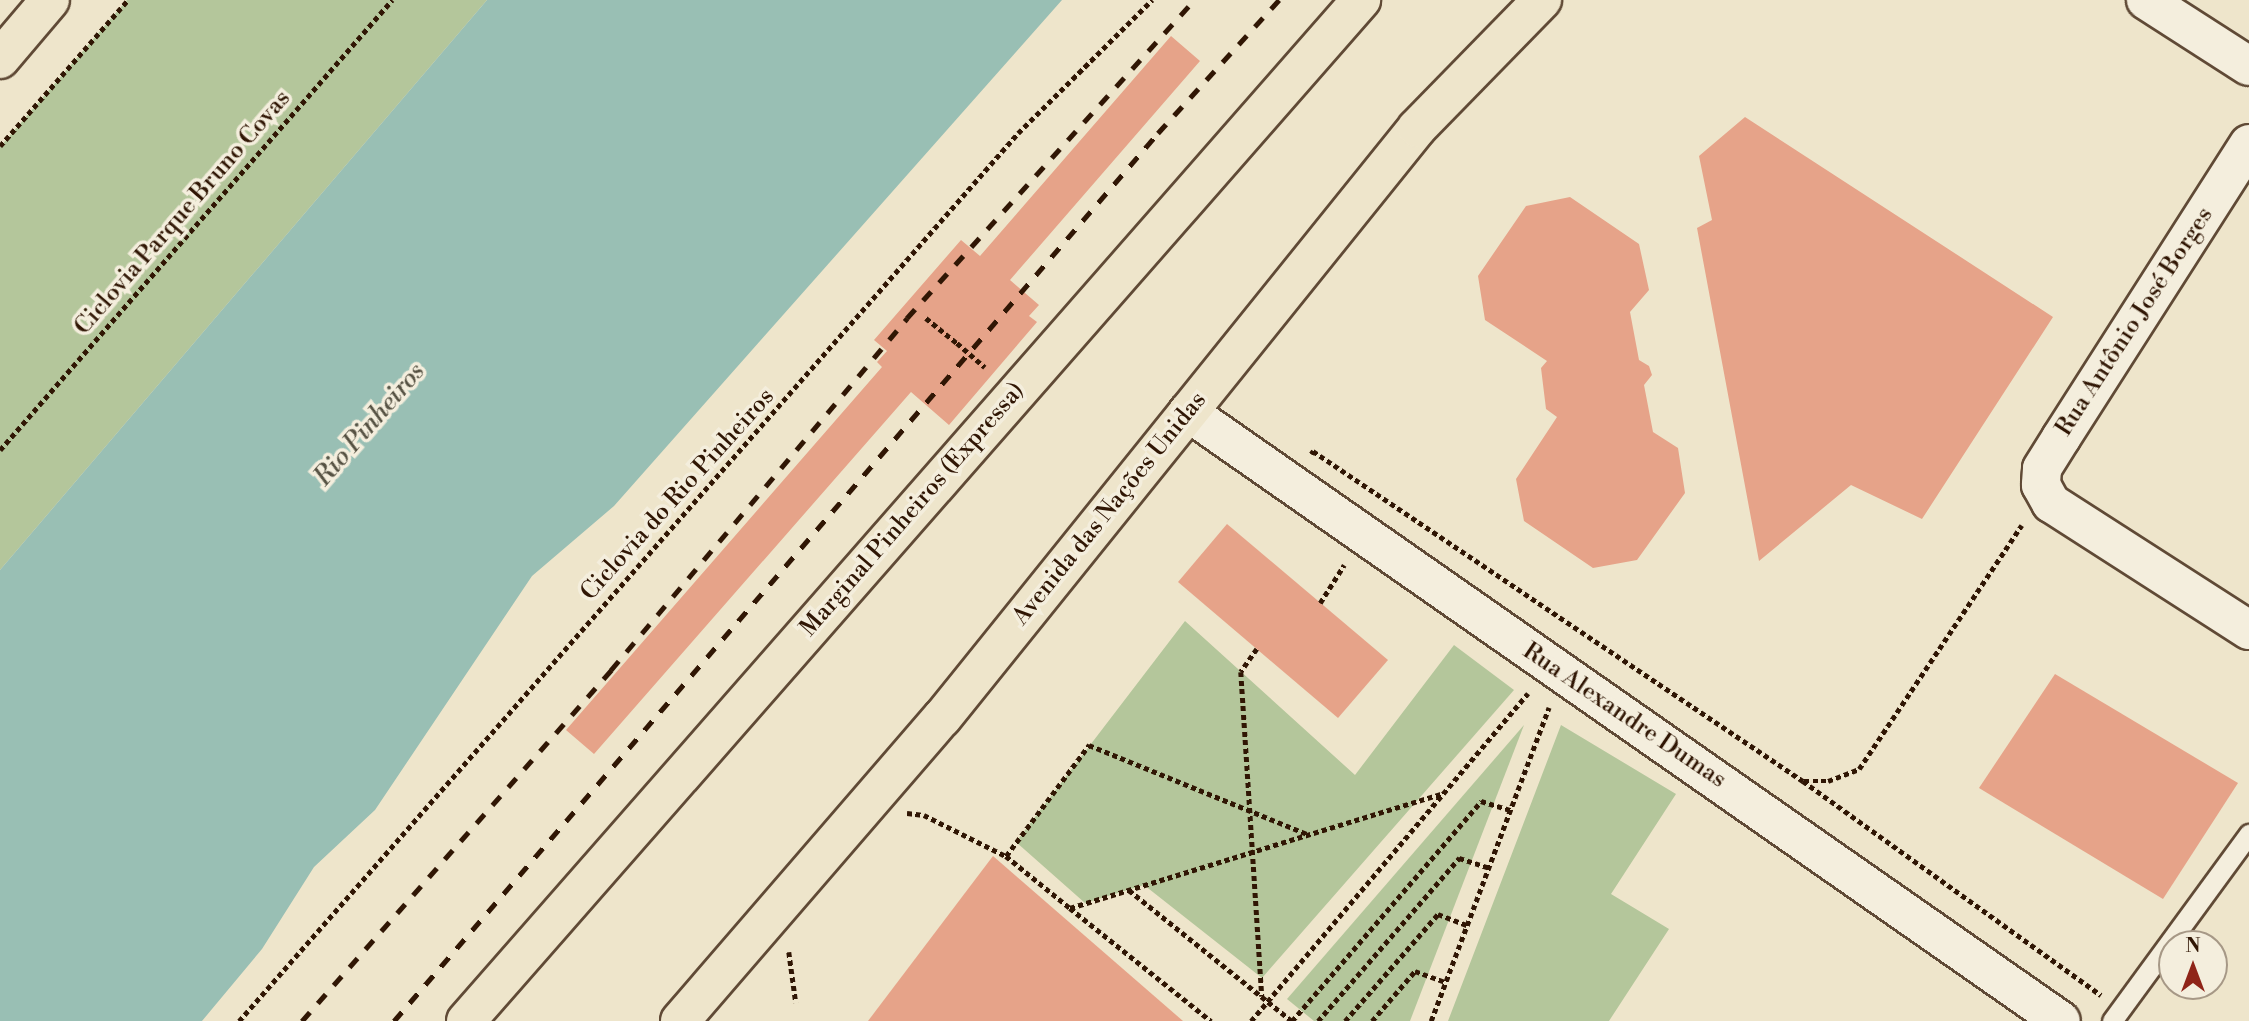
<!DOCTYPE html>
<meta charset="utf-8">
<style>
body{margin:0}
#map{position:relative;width:2249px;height:1021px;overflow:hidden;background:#eee5cb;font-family:"Libre Bodoni",serif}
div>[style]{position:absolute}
.green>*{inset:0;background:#b4c69b}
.water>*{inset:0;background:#99bfb4}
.building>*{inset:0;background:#e6a389}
.path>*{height:4.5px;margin-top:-2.25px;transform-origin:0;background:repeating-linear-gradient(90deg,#301604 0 5px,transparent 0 8.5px)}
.roads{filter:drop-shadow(2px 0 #604a36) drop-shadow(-2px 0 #604a36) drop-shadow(0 2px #604a36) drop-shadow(0 -2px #604a36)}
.lane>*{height:19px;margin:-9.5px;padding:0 9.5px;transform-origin:9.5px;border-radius:9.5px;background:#f4eedd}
.street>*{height:38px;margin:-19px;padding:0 19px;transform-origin:19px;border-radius:19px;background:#f4eedd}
.secondary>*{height:38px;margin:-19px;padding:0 19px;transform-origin:19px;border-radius:19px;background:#f4eedd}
.highway>*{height:38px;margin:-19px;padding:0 19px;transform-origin:19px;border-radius:19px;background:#eee5cb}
.rail>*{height:5px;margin-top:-2.5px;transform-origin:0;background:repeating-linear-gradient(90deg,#301604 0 12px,transparent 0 24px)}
.path-bridge>*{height:4.5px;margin-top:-2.25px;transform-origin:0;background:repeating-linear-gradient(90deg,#301604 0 5px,transparent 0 8.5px)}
span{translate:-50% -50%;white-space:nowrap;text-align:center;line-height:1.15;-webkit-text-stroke:7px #f4eedd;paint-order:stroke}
.street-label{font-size:24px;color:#301604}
.water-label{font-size:26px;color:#555142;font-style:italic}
.north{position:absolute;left:2158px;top:930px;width:70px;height:70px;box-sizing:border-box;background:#f4eedd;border:2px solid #a69886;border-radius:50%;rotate:0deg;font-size:19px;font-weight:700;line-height:28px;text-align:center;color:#301604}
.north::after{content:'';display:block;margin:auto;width:24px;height:32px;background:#8f2418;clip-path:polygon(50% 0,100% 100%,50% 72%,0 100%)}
</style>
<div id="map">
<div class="green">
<div style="clip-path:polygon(127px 0,487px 0,0 570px,0 147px)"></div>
<div style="clip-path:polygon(1185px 621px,1355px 775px,1454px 645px,1514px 690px,1262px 978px,1144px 885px,1085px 903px,1016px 842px)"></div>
<div style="clip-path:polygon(1524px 725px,1410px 1021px,1314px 1021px,1287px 999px)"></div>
<div style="clip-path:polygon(1561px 725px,1676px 794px,1611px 894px,1669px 929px,1609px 1021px,1448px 1021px)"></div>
</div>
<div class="water">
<div style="clip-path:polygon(487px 0,1062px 0,614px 506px,532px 576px,375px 810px,314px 867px,262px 949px,202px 1021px,0 1021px,0 570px)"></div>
</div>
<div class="building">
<div style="clip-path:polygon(1171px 36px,1200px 61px,1010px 280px,1039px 305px,1029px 316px,1037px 322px,949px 425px,911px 392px,594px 754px,566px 730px,882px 367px,877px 362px,887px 351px,874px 340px,961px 240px,980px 256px)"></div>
<div style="clip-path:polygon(1745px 117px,2053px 317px,1922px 519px,1851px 485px,1759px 561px,1697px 228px,1712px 220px,1699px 156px)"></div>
<div style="clip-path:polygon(1570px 197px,1639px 244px,1649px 290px,1630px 312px,1639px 360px,1649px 366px,1652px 375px,1644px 385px,1653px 432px,1678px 448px,1685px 493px,1637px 560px,1593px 568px,1524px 521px,1516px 479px,1557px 417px,1546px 409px,1541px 368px,1547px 361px,1485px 320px,1478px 276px,1526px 206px)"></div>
<div style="clip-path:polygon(1227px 524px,1388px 660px,1338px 718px,1178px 582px)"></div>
<div style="clip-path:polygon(2055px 674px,2238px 783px,2163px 899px,1979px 788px)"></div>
<div style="clip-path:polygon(993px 856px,1183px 1021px,868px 1021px)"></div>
</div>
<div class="path">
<div style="left:0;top:146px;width:194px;rotate:-48.8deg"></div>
<div style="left:926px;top:318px;width:40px;rotate:39deg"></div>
<div style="left:0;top:450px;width:597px;rotate:-48.94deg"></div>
<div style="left:1311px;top:454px;width:4px;rotate:-56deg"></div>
<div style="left:1313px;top:451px;width:591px;rotate:33.96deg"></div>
<div style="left:1803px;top:781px;width:367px;rotate:35.7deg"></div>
<div style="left:1320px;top:603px;width:45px;rotate:-57.7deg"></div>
<div style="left:1257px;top:649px;width:28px;rotate:125deg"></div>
<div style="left:1241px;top:672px;width:325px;rotate:86.3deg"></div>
<div style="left:1804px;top:781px;width:24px"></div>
<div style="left:1828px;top:781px;width:33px;rotate:-21deg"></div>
<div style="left:1859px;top:769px;width:293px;rotate:-56.3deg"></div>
<div style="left:907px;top:813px;width:17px;rotate:7deg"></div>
<div style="left:924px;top:815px;width:92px;rotate:26.6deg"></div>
<div style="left:1006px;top:856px;width:82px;rotate:39.1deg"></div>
<div style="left:1070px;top:908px;width:390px;rotate:-17.1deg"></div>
<div style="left:1006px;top:856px;width:139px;rotate:-53.2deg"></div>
<div style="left:1089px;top:745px;width:235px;rotate:22.2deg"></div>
<div style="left:1129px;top:890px;width:209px;rotate:38.8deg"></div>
<div style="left:1070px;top:908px;width:181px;rotate:38.7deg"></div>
<div style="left:789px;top:952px;width:51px;rotate:82.2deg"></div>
<div style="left:239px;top:1021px;width:1181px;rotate:-48.74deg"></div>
<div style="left:1018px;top:133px;width:189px;rotate:-44.8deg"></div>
<div style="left:1251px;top:1021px;width:429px;rotate:-49.8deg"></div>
<div style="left:1292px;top:1021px;width:290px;rotate:-49.3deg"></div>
<div style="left:1481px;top:801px;width:31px;rotate:17deg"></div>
<div style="left:1318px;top:1021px;width:216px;rotate:-49.1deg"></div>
<div style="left:1459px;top:858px;width:32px;rotate:18deg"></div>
<div style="left:1345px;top:1021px;width:142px;rotate:-49deg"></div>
<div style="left:1438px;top:914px;width:31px;rotate:21deg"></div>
<div style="left:1372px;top:1021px;width:66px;rotate:-49.3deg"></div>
<div style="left:1415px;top:971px;width:33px;rotate:20deg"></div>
<div style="left:1431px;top:1021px;width:335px;rotate:-69.4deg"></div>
</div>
<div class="roads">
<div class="lane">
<div style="left:2112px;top:1021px;width:232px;rotate:-53.8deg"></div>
</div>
<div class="street">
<div style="left:2146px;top:0;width:122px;rotate:32.7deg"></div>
<div style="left:2249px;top:144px;width:349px;rotate:122.6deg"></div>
<div style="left:2061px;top:438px;width:36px;rotate:122deg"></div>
<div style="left:2042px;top:469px;width:16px;rotate:94deg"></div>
<div style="left:2041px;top:485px;width:21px;rotate:61deg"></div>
<div style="left:2051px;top:503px;width:235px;rotate:32.7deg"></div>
</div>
<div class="secondary">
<div style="left:1188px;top:412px;width:1064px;rotate:34.9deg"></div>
</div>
<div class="highway">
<div style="left:0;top:59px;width:77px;rotate:-49.7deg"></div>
<div style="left:466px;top:1021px;width:1358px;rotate:-48.76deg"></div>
<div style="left:680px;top:1021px;width:401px;rotate:-49.2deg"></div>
<div style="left:942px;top:718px;width:757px;rotate:-51.16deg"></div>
<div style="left:1417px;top:128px;width:179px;rotate:-45.7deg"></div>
</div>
</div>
<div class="rail">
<div style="left:302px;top:1021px;width:468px;rotate:-48.6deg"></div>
<div style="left:611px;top:670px;width:460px;rotate:-49.9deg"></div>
<div style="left:907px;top:318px;width:428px;rotate:-47.9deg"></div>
<div style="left:394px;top:1021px;width:1171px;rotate:-49.29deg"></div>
<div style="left:1158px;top:133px;width:180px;rotate:-47.7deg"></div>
</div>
<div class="path-bridge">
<div style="left:957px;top:343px;width:37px;rotate:41deg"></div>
</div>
<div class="street-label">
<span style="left:183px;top:213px;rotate:-49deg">Ciclovia Parque Bruno Covas</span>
<span style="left:2135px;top:322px;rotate:-57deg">Rua Antônio José Borges</span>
<span style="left:678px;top:495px;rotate:-48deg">Ciclovia do Rio Pinheiros</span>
<span style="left:1110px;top:509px;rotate:-51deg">Avenida das Nações Unidas</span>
<span style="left:913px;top:510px;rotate:-49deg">Marginal Pinheiros (Expressa)</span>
<span style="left:1624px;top:716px;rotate:34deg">Rua Alexandre Dumas</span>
</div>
<div class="water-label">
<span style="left:370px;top:425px;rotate:-49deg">Rio Pinheiros</span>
</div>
<div class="north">N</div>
</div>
